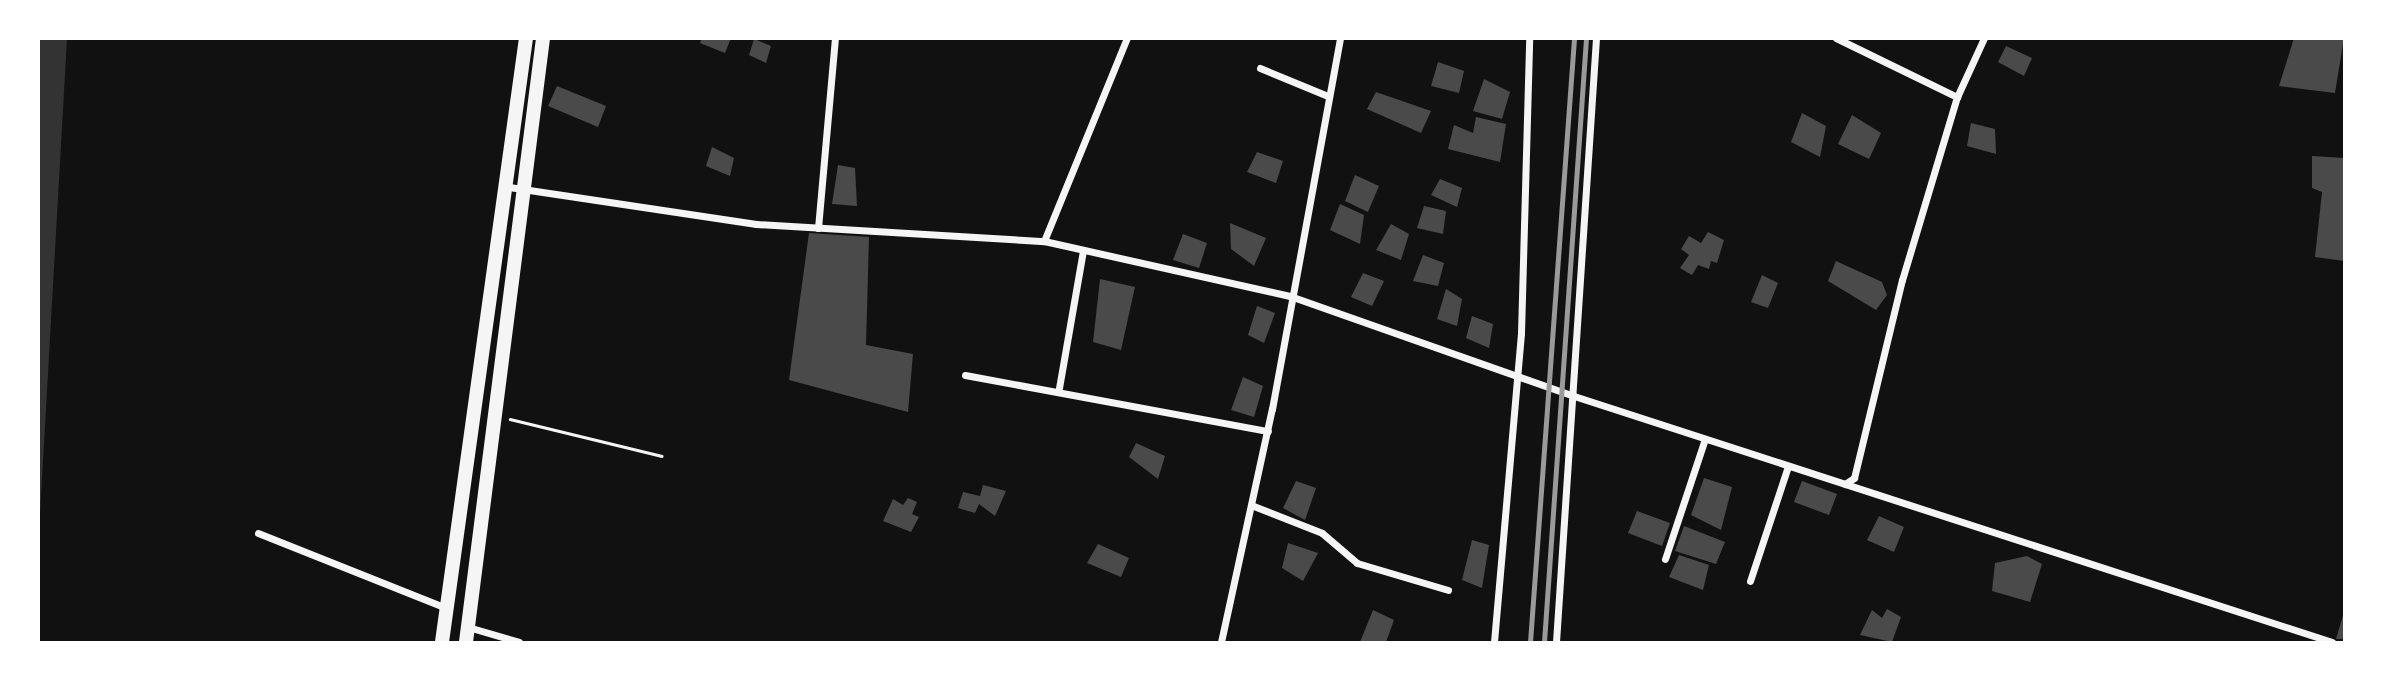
<!DOCTYPE html>
<style>
body{margin:0}
#map{position:relative;width:2383px;height:681px;overflow:hidden;background:#111;font-family:"Archivo Narrow",sans-serif}
div>[style]{position:absolute}
.water>*{inset:0;background:#333}
.building>*{inset:0;background:#4a4a4a}
.path>*{height:2.5px;margin:-1.25px;padding:0 1.25px;transform-origin:1.25px;border-radius:1.25px;background:#f5f5f5}
.minor>*{height:7px;margin:-3.5px;padding:0 3.5px;transform-origin:3.5px;border-radius:3.5px;background:#f5f5f5}
.primary>*{height:14px;margin:-7px;padding:0 7px;transform-origin:7px;border-radius:7px;background:#f5f5f5}
.rail>*{height:5px;margin:-2.5px;padding:0 2.5px;transform-origin:2.5px;border-radius:2.5px;background:#9a9a9a}
span{translate:-50% -50%;white-space:nowrap;text-align:center;line-height:1.15;-webkit-text-stroke:6px #fff;paint-order:stroke}
.frame{position:absolute;inset:0;border:40px solid #fff;pointer-events:none}
</style>
<div id="map">
<div class="water">
<div style="clip-path:polygon(39px 38px,67px 39px,39px 532px,38px 39px)"></div>
</div>
<div class="building">
<div style="clip-path:polygon(702px 38px,731px 38px,725px 53px,700px 43px)"></div>
<div style="clip-path:polygon(2294px 38px,2344px 38px,2335px 93px,2279px 86px)"></div>
<div style="clip-path:polygon(754px 39px,771px 46px,766px 63px,749px 55px)"></div>
<div style="clip-path:polygon(2006px 46px,2032px 58px,2024px 76px,1998px 62px)"></div>
<div style="clip-path:polygon(1438px 62px,1464px 71px,1459px 93px,1431px 86px)"></div>
<div style="clip-path:polygon(1484px 79px,1510px 92px,1502px 119px,1473px 111px)"></div>
<div style="clip-path:polygon(557px 86px,606px 106px,598px 127px,548px 106px)"></div>
<div style="clip-path:polygon(1376px 92px,1431px 111px,1421px 133px,1367px 109px)"></div>
<div style="clip-path:polygon(1802px 113px,1826px 126px,1820px 157px,1791px 142px)"></div>
<div style="clip-path:polygon(1852px 115px,1881px 133px,1869px 159px,1838px 144px)"></div>
<div style="clip-path:polygon(1476px 117px,1506px 124px,1500px 162px,1448px 149px,1454px 125px,1473px 133px)"></div>
<div style="clip-path:polygon(1971px 123px,1995px 129px,1996px 154px,1967px 146px)"></div>
<div style="clip-path:polygon(712px 147px,734px 158px,730px 176px,706px 166px)"></div>
<div style="clip-path:polygon(1257px 152px,1283px 161px,1276px 183px,1247px 172px)"></div>
<div style="clip-path:polygon(2312px 156px,2344px 158px,2344px 261px,2315px 257px,2322px 192px,2312px 188px)"></div>
<div style="clip-path:polygon(838px 165px,855px 168px,857px 206px,832px 204px)"></div>
<div style="clip-path:polygon(1355px 175px,1379px 186px,1368px 212px,1345px 201px)"></div>
<div style="clip-path:polygon(1440px 179px,1462px 188px,1457px 207px,1431px 195px)"></div>
<div style="clip-path:polygon(1340px 204px,1364px 215px,1360px 244px,1330px 230px)"></div>
<div style="clip-path:polygon(1424px 206px,1446px 211px,1443px 234px,1417px 228px)"></div>
<div style="clip-path:polygon(1230px 223px,1266px 238px,1254px 266px,1231px 249px)"></div>
<div style="clip-path:polygon(1391px 224px,1409px 234px,1401px 260px,1376px 250px)"></div>
<div style="clip-path:polygon(1708px 232px,1724px 240px,1717px 263px,1711px 261px,1709px 269px,1698px 265px,1692px 275px,1680px 268px,1689px 255px,1681px 249px,1689px 236px,1701px 243px)"></div>
<div style="clip-path:polygon(809px 233px,869px 237px,866px 345px,913px 354px,908px 412px,789px 380px)"></div>
<div style="clip-path:polygon(1183px 234px,1207px 243px,1199px 268px,1173px 260px)"></div>
<div style="clip-path:polygon(1423px 255px,1444px 263px,1438px 286px,1413px 281px)"></div>
<div style="clip-path:polygon(1836px 261px,1882px 282px,1887px 295px,1876px 310px,1828px 281px)"></div>
<div style="clip-path:polygon(1363px 273px,1384px 281px,1372px 306px,1351px 297px)"></div>
<div style="clip-path:polygon(1762px 275px,1778px 283px,1768px 308px,1751px 302px)"></div>
<div style="clip-path:polygon(1100px 279px,1135px 287px,1121px 350px,1093px 342px)"></div>
<div style="clip-path:polygon(1446px 289px,1462px 299px,1457px 326px,1437px 319px)"></div>
<div style="clip-path:polygon(1257px 306px,1275px 313px,1264px 343px,1248px 335px)"></div>
<div style="clip-path:polygon(1472px 316px,1493px 324px,1489px 348px,1466px 338px)"></div>
<div style="clip-path:polygon(1243px 377px,1263px 386px,1254px 417px,1231px 410px)"></div>
<div style="clip-path:polygon(1136px 443px,1165px 456px,1158px 479px,1129px 457px)"></div>
<div style="clip-path:polygon(1704px 478px,1732px 487px,1721px 530px,1691px 515px)"></div>
<div style="clip-path:polygon(1296px 481px,1316px 488px,1305px 520px,1283px 508px)"></div>
<div style="clip-path:polygon(1802px 481px,1837px 494px,1829px 515px,1794px 502px)"></div>
<div style="clip-path:polygon(983px 485px,1006px 491px,995px 516px,979px 504px,975px 513px,958px 508px,963px 492px,980px 496px)"></div>
<div style="clip-path:polygon(908px 498px,917px 502px,912px 514px,919px 517px,911px 532px,883px 521px,893px 499px,903px 505px)"></div>
<div style="clip-path:polygon(1637px 511px,1670px 523px,1662px 546px,1628px 533px)"></div>
<div style="clip-path:polygon(1879px 516px,1904px 527px,1894px 552px,1867px 540px)"></div>
<div style="clip-path:polygon(1684px 526px,1725px 542px,1716px 564px,1675px 551px)"></div>
<div style="clip-path:polygon(1472px 540px,1489px 545px,1482px 588px,1462px 580px)"></div>
<div style="clip-path:polygon(1288px 543px,1318px 553px,1303px 581px,1282px 568px)"></div>
<div style="clip-path:polygon(1098px 544px,1129px 558px,1121px 577px,1087px 563px)"></div>
<div style="clip-path:polygon(1679px 555px,1709px 565px,1703px 590px,1669px 577px)"></div>
<div style="clip-path:polygon(2027px 556px,2042px 564px,2030px 602px,1992px 591px,1995px 563px)"></div>
<div style="clip-path:polygon(1887px 609px,1901px 617px,1892px 642px,1860px 635px,1872px 610px,1882px 618px)"></div>
<div style="clip-path:polygon(1373px 610px,1394px 620px,1386px 642px,1360px 642px)"></div>
<div style="clip-path:polygon(2344px 612px,2344px 639px,2336px 639px)"></div>
</div>
<div class="path">
<div style="left:510px;top:419px;width:156px;rotate:13.7deg"></div>
</div>
<div class="minor">
<div style="left:1836px;top:38px;width:135px;rotate:26deg"></div>
<div style="left:1260px;top:68px;width:74px;rotate:22.4deg"></div>
<div style="left:509px;top:187px;width:250px;rotate:8.5deg"></div>
<div style="left:756px;top:224px;width:289px;rotate:3.4deg"></div>
<div style="left:1044px;top:241px;width:252px;rotate:12.6deg"></div>
<div style="left:1290px;top:296px;width:301px;rotate:19.4deg"></div>
<div style="left:1574px;top:396px;width:797px;rotate:17.98deg"></div>
<div style="left:818px;top:228px;width:191px;rotate:-84.9deg"></div>
<div style="left:1044px;top:241px;width:219px;rotate:-67.8deg"></div>
<div style="left:965px;top:375px;width:308px;rotate:10.5deg"></div>
<div style="left:1059px;top:388px;width:140px;rotate:-80.1deg"></div>
<div style="left:1845px;top:484px;width:11px;rotate:-34deg"></div>
<div style="left:1854px;top:478px;width:204px;rotate:-76.4deg"></div>
<div style="left:1902px;top:280px;width:191px;rotate:-73.3deg"></div>
<div style="left:1957px;top:97px;width:65px;rotate:-65.4deg"></div>
<div style="left:1251px;top:505px;width:76px;rotate:21.5deg"></div>
<div style="left:1322px;top:533px;width:46px;rotate:40.6deg"></div>
<div style="left:1357px;top:563px;width:95px;rotate:16.5deg"></div>
<div style="left:258px;top:533px;width:202px;rotate:21.7deg"></div>
<div style="left:1665px;top:559px;width:126px;rotate:-71.6deg"></div>
<div style="left:1750px;top:581px;width:121px;rotate:-71.7deg"></div>
<div style="left:468px;top:627px;width:53px;rotate:16.4deg"></div>
<div style="left:1221px;top:642px;width:239px;rotate:-77.7deg"></div>
<div style="left:1272px;top:409px;width:377px;rotate:-79.6deg"></div>
<div style="left:1494px;top:642px;width:310px;rotate:-85deg"></div>
<div style="left:1521px;top:333px;width:295px;rotate:-88.4deg"></div>
<div style="left:1556px;top:642px;width:605px;rotate:-86.21deg"></div>
</div>
<div class="primary">
<div style="left:442px;top:642px;width:610px;rotate:-82.08deg"></div>
<div style="left:466px;top:642px;width:609px;rotate:-82.73deg"></div>
</div>
<div class="rail">
<div style="left:1530px;top:642px;width:606px;rotate:-85.83deg"></div>
<div style="left:1544px;top:642px;width:605px;rotate:-86.02deg"></div>
</div>
<div class="frame"></div>
</div>
